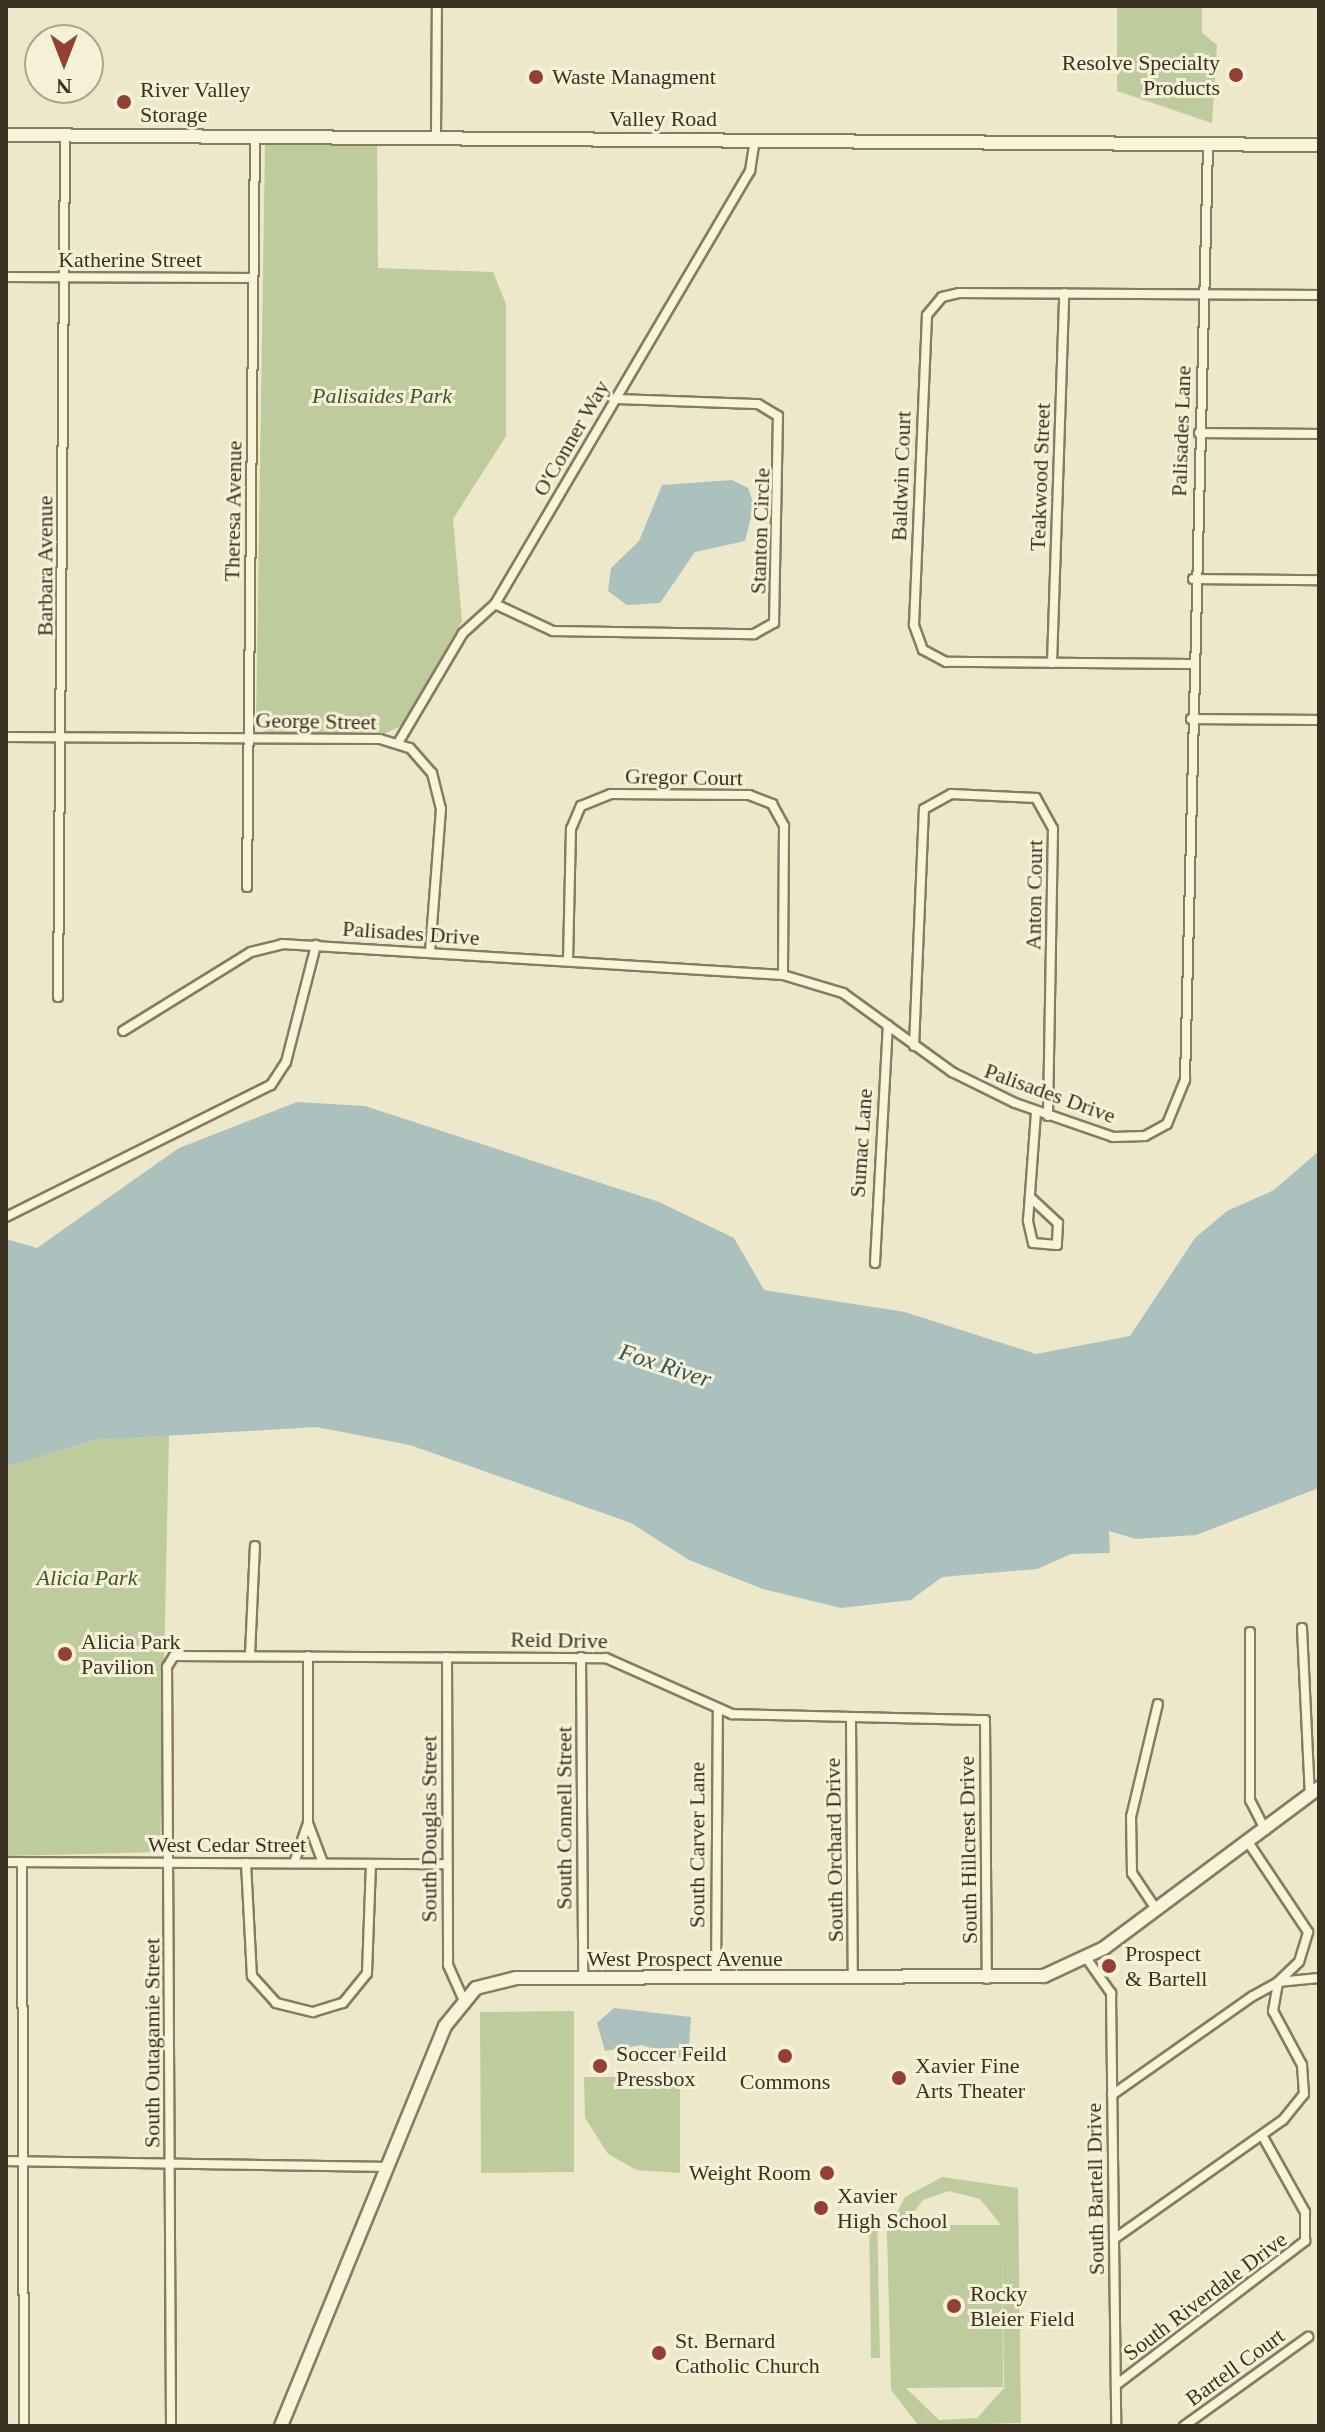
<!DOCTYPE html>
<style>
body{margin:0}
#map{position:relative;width:1325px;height:2432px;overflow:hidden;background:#ede8c9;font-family:"Times New Roman",serif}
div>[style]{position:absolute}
.green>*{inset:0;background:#becb9d}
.water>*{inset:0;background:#aac1be}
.roads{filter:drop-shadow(2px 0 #887b5e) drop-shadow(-2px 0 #887b5e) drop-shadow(0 2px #887b5e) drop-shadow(0 -2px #887b5e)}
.street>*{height:8px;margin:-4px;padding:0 4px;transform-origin:4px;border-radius:4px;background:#f7f4dc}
.secondary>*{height:12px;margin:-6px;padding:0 6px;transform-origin:6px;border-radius:6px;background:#f7f4dc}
.dots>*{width:22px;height:22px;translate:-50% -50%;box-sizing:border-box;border:4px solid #f4f1d8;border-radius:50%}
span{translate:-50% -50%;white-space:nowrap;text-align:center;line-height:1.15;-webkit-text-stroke:6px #f4f1d8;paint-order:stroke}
.poi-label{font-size:22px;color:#3a3121}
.right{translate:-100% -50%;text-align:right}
.left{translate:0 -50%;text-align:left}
.street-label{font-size:22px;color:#3a3121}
.park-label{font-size:22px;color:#435529;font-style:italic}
.water-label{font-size:24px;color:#315558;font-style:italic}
.frame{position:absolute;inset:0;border:8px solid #3a3121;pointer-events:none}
.north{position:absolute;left:24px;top:24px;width:80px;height:80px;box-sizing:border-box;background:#f4f1d8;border:2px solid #aaa48f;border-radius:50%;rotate:180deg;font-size:22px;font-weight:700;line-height:32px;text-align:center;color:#3a3121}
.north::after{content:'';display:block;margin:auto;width:28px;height:36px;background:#944032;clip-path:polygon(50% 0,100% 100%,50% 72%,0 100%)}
</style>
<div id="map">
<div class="green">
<div style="clip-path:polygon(1117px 6px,1202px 6px,1202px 33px,1217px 45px,1212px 123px,1117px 91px)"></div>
<div style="clip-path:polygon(265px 144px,377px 144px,378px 268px,493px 272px,506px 304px,506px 436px,453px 519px,462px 621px,401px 726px,384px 734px,266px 734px,256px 724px)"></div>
<div style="clip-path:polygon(169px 1435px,160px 1852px,6px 1856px,6px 1467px,95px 1440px)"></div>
<div style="clip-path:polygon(574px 2011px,574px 2172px,481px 2173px,480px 2012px)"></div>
<div style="clip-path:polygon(673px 2077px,680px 2085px,680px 2173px,637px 2170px,608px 2154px,585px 2118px,584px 2077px)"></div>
<div style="clip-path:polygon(evenodd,942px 2177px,1018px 2188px,1021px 2423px,919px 2426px,891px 2390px,887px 2232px,905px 2197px,942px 2177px,949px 2191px,980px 2199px,1001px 2225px,904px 2225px,923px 2200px,949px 2191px,942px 2177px,1002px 2228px,1004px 2388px,977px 2418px,939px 2420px,906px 2388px,1003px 2387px,1002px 2228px)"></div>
<div style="clip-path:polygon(869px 2211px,877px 2211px,880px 2358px,871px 2358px)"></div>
</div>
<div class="water">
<div style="clip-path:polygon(732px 480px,748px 488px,754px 505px,745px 541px,695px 552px,660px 603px,627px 605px,608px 591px,611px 568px,639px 541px,662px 485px)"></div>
<div style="clip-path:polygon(297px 1102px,365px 1106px,659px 1202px,734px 1238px,764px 1290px,905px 1312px,1036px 1354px,1130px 1336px,1195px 1238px,1227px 1211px,1274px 1190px,1319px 1151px,1319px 1488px,1196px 1535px,1136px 1539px,1109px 1531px,1110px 1553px,1071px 1554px,1037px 1569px,942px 1577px,911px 1600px,841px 1608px,763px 1589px,689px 1560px,631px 1523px,410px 1445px,316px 1427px,95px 1440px,6px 1467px,6px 1239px,37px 1248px,179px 1148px)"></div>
<div style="clip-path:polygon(614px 2008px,691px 2017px,688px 2060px,642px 2045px,605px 2051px,597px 2023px)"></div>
</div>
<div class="roads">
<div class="street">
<div style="left:436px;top:137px;width:131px;rotate:-89.6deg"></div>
<div style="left:6px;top:277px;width:247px;rotate:0.2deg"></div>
<div style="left:1199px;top:433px;width:120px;rotate:0.5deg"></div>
<div style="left:1193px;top:579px;width:126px;rotate:0.5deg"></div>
<div style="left:495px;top:604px;width:64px;rotate:25deg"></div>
<div style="left:553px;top:631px;width:201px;rotate:0.9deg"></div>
<div style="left:754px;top:634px;width:23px;rotate:-29deg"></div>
<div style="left:774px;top:623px;width:207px;rotate:-88.9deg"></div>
<div style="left:778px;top:416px;width:23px;rotate:-149deg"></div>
<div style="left:758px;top:404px;width:144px;rotate:-178deg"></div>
<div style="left:1052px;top:663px;width:370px;rotate:-88.1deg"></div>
<div style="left:1191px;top:664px;width:245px;rotate:-179.5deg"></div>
<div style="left:946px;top:662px;width:26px;rotate:-152deg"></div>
<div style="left:923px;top:650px;width:27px;rotate:-110deg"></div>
<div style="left:914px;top:625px;width:310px;rotate:-87.6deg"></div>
<div style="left:927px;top:315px;width:23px;rotate:-50deg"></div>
<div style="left:942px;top:297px;width:17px;rotate:-13deg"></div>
<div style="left:959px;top:293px;width:360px;rotate:0.3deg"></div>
<div style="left:1191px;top:719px;width:128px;rotate:0.4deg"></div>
<div style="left:6px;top:737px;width:374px;rotate:0.3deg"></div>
<div style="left:380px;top:739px;width:31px;rotate:17deg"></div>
<div style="left:410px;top:748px;width:33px;rotate:49deg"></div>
<div style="left:432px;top:773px;width:37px;rotate:76deg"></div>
<div style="left:441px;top:809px;width:143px;rotate:94.4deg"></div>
<div style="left:398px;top:743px;width:128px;rotate:-59.4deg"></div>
<div style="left:463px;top:633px;width:43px;rotate:-42.2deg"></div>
<div style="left:495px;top:604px;width:503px;rotate:-59.51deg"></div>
<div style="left:750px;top:171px;width:32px;rotate:-81deg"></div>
<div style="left:247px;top:887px;width:751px;rotate:-89.39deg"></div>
<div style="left:568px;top:961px;width:132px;rotate:-88.7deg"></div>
<div style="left:571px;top:829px;width:25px;rotate:-67deg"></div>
<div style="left:581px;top:806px;width:32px;rotate:-22deg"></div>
<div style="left:611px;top:794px;width:138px;rotate:0.4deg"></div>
<div style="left:749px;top:795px;width:25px;rotate:21deg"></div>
<div style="left:772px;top:804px;width:25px;rotate:61deg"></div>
<div style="left:784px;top:826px;width:149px;rotate:90.4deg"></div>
<div style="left:58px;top:997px;width:862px;rotate:-89.53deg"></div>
<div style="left:123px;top:1031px;width:150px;rotate:-31.7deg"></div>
<div style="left:251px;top:952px;width:32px;rotate:-14deg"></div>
<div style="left:282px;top:944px;width:502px;rotate:3.54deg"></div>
<div style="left:783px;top:975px;width:63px;rotate:16.7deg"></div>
<div style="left:843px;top:993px;width:135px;rotate:35.9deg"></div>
<div style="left:952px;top:1072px;width:70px;rotate:26.2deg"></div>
<div style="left:1015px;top:1103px;width:104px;rotate:19.1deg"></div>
<div style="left:1113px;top:1137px;width:32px;rotate:-2deg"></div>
<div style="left:1145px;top:1136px;width:25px;rotate:-29deg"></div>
<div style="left:1167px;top:1124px;width:48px;rotate:-67.8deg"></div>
<div style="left:1185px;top:1080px;width:936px;rotate:-88.59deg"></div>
<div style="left:914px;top:1046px;width:237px;rotate:-87.6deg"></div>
<div style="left:924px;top:809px;width:31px;rotate:-29deg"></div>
<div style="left:951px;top:794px;width:85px;rotate:2.7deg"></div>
<div style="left:1036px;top:798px;width:35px;rotate:61deg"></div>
<div style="left:1053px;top:829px;width:287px;rotate:91deg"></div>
<div style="left:1031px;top:1198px;width:37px;rotate:43deg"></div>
<div style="left:1058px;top:1223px;width:22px;rotate:93deg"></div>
<div style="left:1057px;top:1245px;width:24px;rotate:-175deg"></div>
<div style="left:1033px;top:1243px;width:23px;rotate:-103deg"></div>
<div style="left:1028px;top:1221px;width:110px;rotate:-85.8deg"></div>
<div style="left:6px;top:1217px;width:296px;rotate:-26.5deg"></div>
<div style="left:271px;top:1085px;width:27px;rotate:-57deg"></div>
<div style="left:286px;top:1062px;width:121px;rotate:-75.6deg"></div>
<div style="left:875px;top:1263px;width:238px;rotate:-86.9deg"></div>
<div style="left:1302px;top:1628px;width:167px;rotate:87.3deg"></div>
<div style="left:1250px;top:1632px;width:168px;rotate:90deg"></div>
<div style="left:1250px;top:1800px;width:34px;rotate:63deg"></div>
<div style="left:250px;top:1655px;width:109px;rotate:-87.4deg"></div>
<div style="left:308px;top:1656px;width:167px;rotate:90deg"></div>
<div style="left:308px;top:1823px;width:43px;rotate:69.4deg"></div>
<div style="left:447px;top:1657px;width:308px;rotate:89.8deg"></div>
<div style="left:448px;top:1965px;width:36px;rotate:66deg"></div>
<div style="left:581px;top:1657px;width:321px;rotate:89.6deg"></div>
<div style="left:851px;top:1721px;width:258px;rotate:89.6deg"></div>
<div style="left:6px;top:1862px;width:441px;rotate:0.3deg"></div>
<div style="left:22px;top:1862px;width:564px;rotate:89.8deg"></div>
<div style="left:246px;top:1863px;width:113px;rotate:87deg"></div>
<div style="left:252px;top:1976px;width:36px;rotate:48deg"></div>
<div style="left:276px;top:2003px;width:38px;rotate:14deg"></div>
<div style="left:313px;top:2012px;width:31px;rotate:-17deg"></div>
<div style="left:343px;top:2003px;width:38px;rotate:-51deg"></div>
<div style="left:367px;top:1973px;width:109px;rotate:-87.9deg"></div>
<div style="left:294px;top:1863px;width:42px;rotate:-70.7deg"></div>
<div style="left:1156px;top:1909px;width:43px;rotate:-123.7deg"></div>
<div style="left:1132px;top:1873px;width:56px;rotate:-91deg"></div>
<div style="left:1131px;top:1817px;width:116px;rotate:-76.6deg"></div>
<div style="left:1087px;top:1959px;width:42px;rotate:54.8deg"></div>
<div style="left:1111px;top:1993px;width:433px;rotate:89.3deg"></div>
<div style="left:716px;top:1979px;width:267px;rotate:-89.6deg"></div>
<div style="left:1112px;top:2095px;width:172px;rotate:-35.1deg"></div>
<div style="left:1253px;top:1996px;width:29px;rotate:-29deg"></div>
<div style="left:1278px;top:1982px;width:41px;rotate:-5.6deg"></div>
<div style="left:6px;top:2161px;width:381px;rotate:0.9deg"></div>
<div style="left:1114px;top:2239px;width:207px;rotate:-35.2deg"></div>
<div style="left:1283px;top:2120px;width:33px;rotate:-51deg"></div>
<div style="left:1304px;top:2094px;width:29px;rotate:-94deg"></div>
<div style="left:1302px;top:2065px;width:61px;rotate:-118.2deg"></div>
<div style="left:1273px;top:2011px;width:29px;rotate:-80deg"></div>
<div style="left:1278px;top:1982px;width:29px;rotate:-44deg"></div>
<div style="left:1299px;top:1962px;width:31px;rotate:-73deg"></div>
<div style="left:1308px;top:1932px;width:108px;rotate:-123.7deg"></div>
<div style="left:1116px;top:2385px;width:238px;rotate:-37.3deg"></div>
<div style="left:1305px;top:2241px;width:29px;rotate:-90deg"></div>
<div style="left:1305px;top:2212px;width:88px;rotate:-119.2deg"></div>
<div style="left:171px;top:2426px;width:759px;rotate:-90.3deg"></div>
<div style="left:167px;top:1667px;width:13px;rotate:-58deg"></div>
<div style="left:174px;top:1656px;width:432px;rotate:0.3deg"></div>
<div style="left:606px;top:1658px;width:138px;rotate:24deg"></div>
<div style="left:732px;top:1714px;width:253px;rotate:1.4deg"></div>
<div style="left:985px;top:1720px;width:259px;rotate:89.6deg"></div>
<div style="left:1184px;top:2426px;width:153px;rotate:-35.7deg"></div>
</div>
<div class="secondary">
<div style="left:6px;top:135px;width:1313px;rotate:0.44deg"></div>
<div style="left:281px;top:2426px;width:432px;rotate:-67.7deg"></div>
<div style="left:445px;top:2026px;width:49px;rotate:-50.8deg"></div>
<div style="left:476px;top:1988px;width:41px;rotate:-14deg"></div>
<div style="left:516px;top:1978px;width:528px;rotate:-0.22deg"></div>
<div style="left:1044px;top:1976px;width:66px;rotate:-25deg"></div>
<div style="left:1104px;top:1948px;width:268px;rotate:-36.7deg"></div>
</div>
</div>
<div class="dots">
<div style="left:1236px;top:75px;background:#944032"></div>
<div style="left:536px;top:77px;background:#944032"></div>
<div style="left:124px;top:102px;background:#944032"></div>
<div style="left:65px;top:1654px;background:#944032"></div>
<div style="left:1109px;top:1966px;background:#944032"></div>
<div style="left:785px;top:2056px;background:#944032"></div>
<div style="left:600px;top:2066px;background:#944032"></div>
<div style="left:899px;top:2078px;background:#944032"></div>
<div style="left:827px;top:2173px;background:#944032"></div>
<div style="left:821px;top:2208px;background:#944032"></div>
<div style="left:954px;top:2306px;background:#944032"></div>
<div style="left:659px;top:2353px;background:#944032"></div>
</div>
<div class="poi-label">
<span class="right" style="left:1220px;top:75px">Resolve Specialty<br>Products</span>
<span class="left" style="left:552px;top:77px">Waste Managment</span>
<span class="left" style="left:140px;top:102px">River Valley<br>Storage</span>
<span class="left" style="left:81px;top:1654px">Alicia Park<br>Pavilion</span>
<span class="left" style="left:1125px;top:1966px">Prospect<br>&amp; Bartell</span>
<span class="left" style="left:616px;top:2066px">Soccer Feild<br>Pressbox</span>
<span class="left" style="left:915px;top:2078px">Xavier Fine<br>Arts Theater</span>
<span style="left:785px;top:2082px">Commons</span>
<span class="right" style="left:811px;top:2173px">Weight Room</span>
<span class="left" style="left:837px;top:2208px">Xavier<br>High School</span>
<span class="left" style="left:970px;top:2306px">Rocky<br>Bleier Field</span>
<span class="left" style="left:675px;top:2353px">St. Bernard<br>Catholic Church</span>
</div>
<div class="street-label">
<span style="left:663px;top:119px">Valley Road</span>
<span style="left:130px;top:260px">Katherine Street</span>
<span style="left:1181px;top:431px;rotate:-88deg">Palisades Lane</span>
<span style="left:571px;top:438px;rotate:-60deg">O'Conner Way</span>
<span style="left:901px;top:476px;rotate:-88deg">Baldwin Court</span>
<span style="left:1040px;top:477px;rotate:-88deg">Teakwood Street</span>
<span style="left:233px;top:511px;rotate:-89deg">Theresa Avenue</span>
<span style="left:760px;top:531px;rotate:-88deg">Stanton Circle</span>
<span style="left:45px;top:566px;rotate:-90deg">Barbara Avenue</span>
<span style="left:316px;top:721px;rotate:1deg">George Street</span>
<span style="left:684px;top:777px;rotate:1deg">Gregor Court</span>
<span style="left:1034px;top:895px;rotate:-89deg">Anton Court</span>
<span style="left:411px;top:933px;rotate:4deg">Palisades Drive</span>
<span style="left:1050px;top:1093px;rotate:20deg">Palisades Drive</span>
<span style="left:861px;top:1143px;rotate:-86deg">Sumac Lane</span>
<span style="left:559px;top:1640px;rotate:1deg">Reid Drive</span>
<span style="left:564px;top:1818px;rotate:-90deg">South Connell Street</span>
<span style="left:429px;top:1829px;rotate:-90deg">South Douglas Street</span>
<span style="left:227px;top:1845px">West Cedar Street</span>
<span style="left:697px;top:1845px;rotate:-90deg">South Carver Lane</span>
<span style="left:834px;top:1850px;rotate:-91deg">South Orchard Drive</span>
<span style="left:968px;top:1850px;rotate:-91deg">South Hillcrest Drive</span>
<span style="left:685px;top:1959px">West Prospect Avenue</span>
<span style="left:152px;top:2043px;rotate:-90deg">South Outagamie Street</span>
<span style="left:1095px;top:2189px;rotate:-91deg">South Bartell Drive</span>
<span style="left:1205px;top:2296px;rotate:-37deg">South Riverdale Drive</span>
<span style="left:1235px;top:2367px;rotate:-36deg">Bartell Court</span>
</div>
<div class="park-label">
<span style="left:382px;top:396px">Palisaides Park</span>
<span style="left:87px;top:1578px">Alicia Park</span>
</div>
<div class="water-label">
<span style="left:665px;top:1366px;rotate:18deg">Fox River</span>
</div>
<div class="frame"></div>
<div class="north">N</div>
</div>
